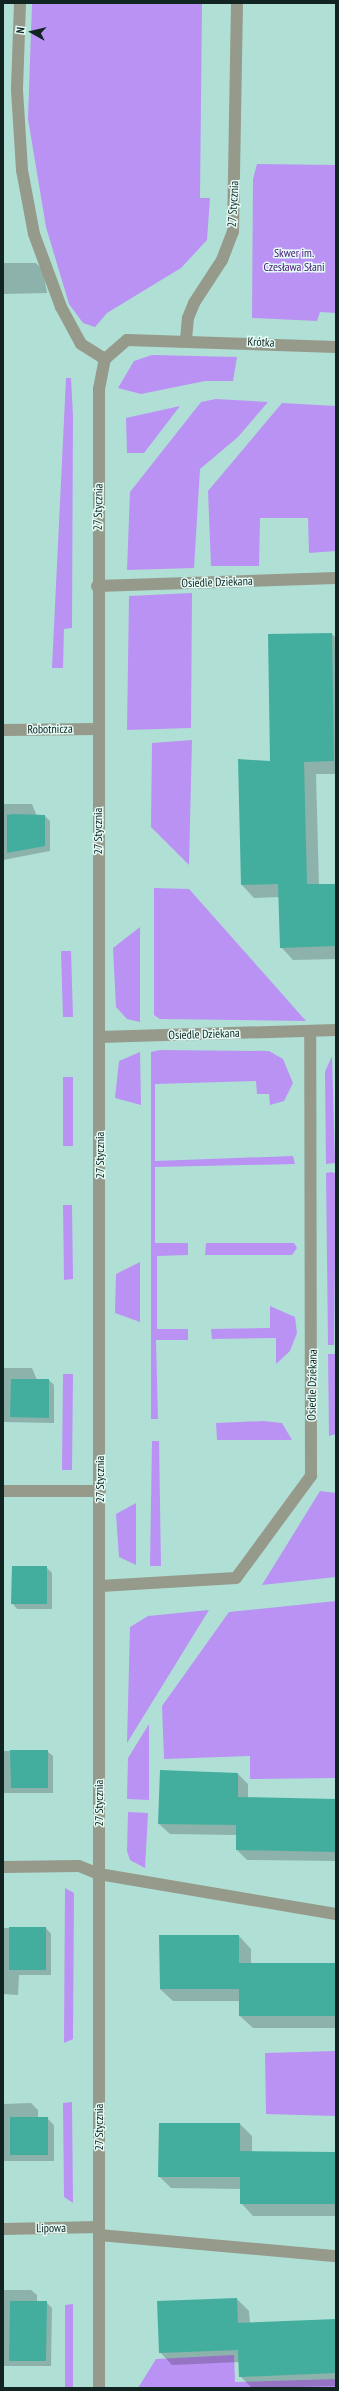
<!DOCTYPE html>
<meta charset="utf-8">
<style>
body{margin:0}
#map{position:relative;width:339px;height:2391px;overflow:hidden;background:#b0dfd6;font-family:"PT Sans Narrow",sans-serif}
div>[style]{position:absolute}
.green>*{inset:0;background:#ba92f4}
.shadow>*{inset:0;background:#0003}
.building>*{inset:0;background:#44ae9e}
.service>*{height:12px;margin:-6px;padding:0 6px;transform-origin:6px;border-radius:6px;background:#959a8b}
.minor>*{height:12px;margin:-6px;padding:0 6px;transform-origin:6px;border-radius:6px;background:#959a8b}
span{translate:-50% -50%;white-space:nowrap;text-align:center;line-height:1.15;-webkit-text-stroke:3px #e3faf5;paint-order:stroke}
.street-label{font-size:12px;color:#112421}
.park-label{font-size:12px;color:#481378}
.frame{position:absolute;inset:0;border:4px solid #112421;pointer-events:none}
.north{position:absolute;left:12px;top:12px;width:40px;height:40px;-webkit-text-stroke:3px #e3faf5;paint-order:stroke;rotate:278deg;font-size:11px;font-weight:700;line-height:16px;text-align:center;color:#112421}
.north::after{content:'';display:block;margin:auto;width:14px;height:18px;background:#112421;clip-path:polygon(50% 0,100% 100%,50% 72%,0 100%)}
</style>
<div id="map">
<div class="green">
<div style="clip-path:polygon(32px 3px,202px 3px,200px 198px,210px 198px,207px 240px,181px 268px,107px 313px,95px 327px,83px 323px,69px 304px,46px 227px,28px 119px)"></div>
<div style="clip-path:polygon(257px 164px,336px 165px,336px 313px,320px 312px,317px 321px,252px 318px,253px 179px)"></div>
<div style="clip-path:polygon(152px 355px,237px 357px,233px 381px,205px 381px,141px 394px,118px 388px,134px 361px)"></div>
<div style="clip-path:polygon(66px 378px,71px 378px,73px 415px,72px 628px,64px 629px,63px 668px,52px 668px)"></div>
<div style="clip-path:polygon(216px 399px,268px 402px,238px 437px,200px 469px,194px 568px,127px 570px,130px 492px,201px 402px)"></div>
<div style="clip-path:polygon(282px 403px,336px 406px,336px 551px,309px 553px,308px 518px,260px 518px,259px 566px,211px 566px,208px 491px)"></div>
<div style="clip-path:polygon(180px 406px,144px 453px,127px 453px,126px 418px)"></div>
<div style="clip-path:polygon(192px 593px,191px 728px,127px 730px,129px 596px)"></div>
<div style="clip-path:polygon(192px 740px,189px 865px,151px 827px,152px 743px)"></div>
<div style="clip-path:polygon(154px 888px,189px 889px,306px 1021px,160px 1019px,154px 1015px)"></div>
<div style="clip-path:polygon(140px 927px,140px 1022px,127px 1019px,116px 1007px,113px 948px)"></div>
<div style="clip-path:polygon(61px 951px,71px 951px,73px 1017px,63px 1017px)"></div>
<div style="clip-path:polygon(160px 1050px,269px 1051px,283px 1059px,293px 1083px,284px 1101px,270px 1105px,269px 1094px,257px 1094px,256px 1081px,155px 1084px,155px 1161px,293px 1156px,295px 1164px,155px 1167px,155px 1243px,188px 1243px,188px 1255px,157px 1256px,157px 1329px,188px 1329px,188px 1340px,156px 1340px,158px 1419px,151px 1419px,151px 1052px)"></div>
<div style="clip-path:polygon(140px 1052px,141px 1105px,115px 1098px,119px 1061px)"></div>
<div style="clip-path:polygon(332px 1056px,335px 1163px,326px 1164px,325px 1072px)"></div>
<div style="clip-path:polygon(63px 1077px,73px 1077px,73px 1146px,63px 1146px)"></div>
<div style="clip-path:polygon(332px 1172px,336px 1174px,334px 1345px,328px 1345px,326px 1173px)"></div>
<div style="clip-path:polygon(63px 1205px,72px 1205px,73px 1279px,64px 1280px)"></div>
<div style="clip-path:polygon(206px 1243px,294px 1243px,297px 1248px,292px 1255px,205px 1255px)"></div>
<div style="clip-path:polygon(140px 1262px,140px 1322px,115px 1313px,116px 1274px)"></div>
<div style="clip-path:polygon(270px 1306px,295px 1317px,297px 1333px,290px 1351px,276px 1364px,276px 1338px,212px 1339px,211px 1329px,270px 1328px)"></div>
<div style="clip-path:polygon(328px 1354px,336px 1354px,336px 1434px,329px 1436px)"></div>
<div style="clip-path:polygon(63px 1374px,73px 1374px,72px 1470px,62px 1470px)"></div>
<div style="clip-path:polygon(263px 1421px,282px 1423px,292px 1440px,217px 1440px,216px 1423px)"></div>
<div style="clip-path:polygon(152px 1441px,159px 1441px,161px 1566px,150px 1566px)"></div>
<div style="clip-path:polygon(320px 1491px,336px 1493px,336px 1577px,262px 1585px)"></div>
<div style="clip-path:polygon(136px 1503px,136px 1565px,119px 1557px,116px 1514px)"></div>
<div style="clip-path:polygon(336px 1601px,336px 1778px,250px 1779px,250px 1756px,164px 1759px,162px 1706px,229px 1612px)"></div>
<div style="clip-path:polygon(209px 1610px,127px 1743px,130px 1627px,148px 1616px)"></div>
<div style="clip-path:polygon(149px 1724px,149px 1800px,127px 1799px,128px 1758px)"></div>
<div style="clip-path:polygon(128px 1812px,148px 1813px,145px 1868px,130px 1860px,127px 1851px)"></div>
<div style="clip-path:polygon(65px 1888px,74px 1893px,73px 2039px,64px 2043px)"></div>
<div style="clip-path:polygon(336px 2051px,336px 2116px,266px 2114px,265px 2053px)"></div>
<div style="clip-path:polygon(72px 2102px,73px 2203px,64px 2197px,63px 2103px)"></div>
<div style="clip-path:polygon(73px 2304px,73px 2388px,65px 2388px,65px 2305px)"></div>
<div style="clip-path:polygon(234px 2355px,235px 2382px,336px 2379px,336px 2388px,138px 2388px,156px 2359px)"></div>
</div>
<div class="shadow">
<div style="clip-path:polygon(3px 263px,36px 263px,43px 270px,47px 293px,3px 294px)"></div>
<div style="clip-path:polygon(332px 634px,336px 638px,336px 774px,316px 774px,319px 885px,336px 885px,336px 959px,293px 960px,281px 947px,280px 897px,254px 898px,242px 885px,271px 762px,269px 635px)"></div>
<div style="clip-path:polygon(3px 804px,32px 804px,37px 816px,45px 816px,50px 821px,50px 851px,3px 860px)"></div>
<div style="clip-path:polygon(3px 1368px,32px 1368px,37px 1380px,49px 1380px,54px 1385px,54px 1423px,3px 1422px)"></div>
<div style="clip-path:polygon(46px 1567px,52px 1573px,52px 1609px,17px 1609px,12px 1603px)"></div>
<div style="clip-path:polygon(3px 1751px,47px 1751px,53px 1756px,53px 1793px,3px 1793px)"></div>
<div style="clip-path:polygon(238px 1774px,248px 1784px,248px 1798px,336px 1800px,336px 1861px,247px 1860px,237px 1850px,237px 1835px,170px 1834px,159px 1824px)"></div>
<div style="clip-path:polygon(3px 1928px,46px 1928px,51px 1934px,51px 1975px,19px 1975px,18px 1995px,3px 1994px)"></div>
<div style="clip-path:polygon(239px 1936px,251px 1949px,251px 1964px,336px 1964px,336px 2028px,253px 2028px,240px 2016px,240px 2001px,173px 2001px,160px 1989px)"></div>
<div style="clip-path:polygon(31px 2103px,38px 2110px,38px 2118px,47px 2118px,54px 2125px,54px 2161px,3px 2161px,3px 2104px)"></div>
<div style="clip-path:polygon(240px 2124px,252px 2136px,252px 2152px,336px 2153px,336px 2216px,253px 2216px,241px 2203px,241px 2189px,171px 2188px,159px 2176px)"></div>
<div style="clip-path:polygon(3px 2290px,31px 2290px,37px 2295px,37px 2302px,46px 2302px,52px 2308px,51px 2366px,3px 2366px)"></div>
<div style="clip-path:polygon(237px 2299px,249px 2311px,250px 2323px,336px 2320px,336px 2386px,252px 2388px,240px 2376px,240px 2362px,172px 2365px,160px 2352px)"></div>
</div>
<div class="building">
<div style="clip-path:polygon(332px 633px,334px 761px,304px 762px,307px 884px,336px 884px,336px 946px,280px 948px,278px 884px,241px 885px,238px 759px,270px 761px,268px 634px)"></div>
<div style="clip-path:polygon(13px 814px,45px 815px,45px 846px,7px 853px,7px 815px)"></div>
<div style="clip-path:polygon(11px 1379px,49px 1379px,49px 1418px,10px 1417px)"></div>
<div style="clip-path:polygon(12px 1566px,47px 1566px,47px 1604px,11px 1604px)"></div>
<div style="clip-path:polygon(10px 1750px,48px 1750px,48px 1788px,11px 1788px)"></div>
<div style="clip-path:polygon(160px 1770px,238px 1773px,238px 1797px,336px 1799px,336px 1852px,236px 1850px,236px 1825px,158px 1824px)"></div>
<div style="clip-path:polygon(9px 1927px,46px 1927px,46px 1970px,9px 1970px)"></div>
<div style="clip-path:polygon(159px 1935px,239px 1935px,239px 1963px,336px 1963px,336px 2016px,239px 2016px,239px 1989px,160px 1989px)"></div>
<div style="clip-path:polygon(10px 2117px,48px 2117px,48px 2155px,10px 2155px)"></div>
<div style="clip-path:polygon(159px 2123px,240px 2123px,240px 2151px,336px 2152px,336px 2204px,240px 2204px,240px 2177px,158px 2177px)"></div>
<div style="clip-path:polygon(237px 2298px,238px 2323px,336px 2319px,336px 2373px,239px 2377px,238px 2350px,159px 2353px,157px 2301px)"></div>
<div style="clip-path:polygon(10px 2301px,47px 2301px,46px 2361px,9px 2361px)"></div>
</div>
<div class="service">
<div style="left:99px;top:1874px;width:240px;rotate:9.6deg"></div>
<div style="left:99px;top:2235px;width:238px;rotate:5.1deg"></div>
</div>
<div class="minor">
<div style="left:20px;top:3px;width:87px;rotate:92deg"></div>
<div style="left:17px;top:90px;width:80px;rotate:86.4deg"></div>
<div style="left:22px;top:170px;width:65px;rotate:79.4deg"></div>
<div style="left:34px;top:234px;width:78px;rotate:69.7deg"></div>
<div style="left:61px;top:307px;width:42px;rotate:61.6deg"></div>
<div style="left:81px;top:344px;width:28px;rotate:32deg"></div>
<div style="left:186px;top:340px;width:22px;rotate:-85deg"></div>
<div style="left:188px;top:318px;width:16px;rotate:-68deg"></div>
<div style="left:194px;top:303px;width:51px;rotate:-56.9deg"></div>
<div style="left:222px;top:260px;width:30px;rotate:-69deg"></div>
<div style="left:233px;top:232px;width:229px;rotate:-89deg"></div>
<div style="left:97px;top:586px;width:239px;rotate:-1.9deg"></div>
<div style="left:3px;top:730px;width:94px;rotate:-0.6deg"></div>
<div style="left:99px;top:1037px;width:237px;rotate:-1.7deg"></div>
<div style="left:3px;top:1491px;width:97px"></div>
<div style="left:100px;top:1586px;width:136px;rotate:-3.4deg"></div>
<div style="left:236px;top:1578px;width:127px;rotate:-53.7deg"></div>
<div style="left:311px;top:1476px;width:445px;rotate:-90.1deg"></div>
<div style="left:3px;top:1867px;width:76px;rotate:-0.8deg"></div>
<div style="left:79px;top:1866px;width:22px;rotate:22deg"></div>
<div style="left:3px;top:2229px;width:96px;rotate:-1.2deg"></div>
<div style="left:99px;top:2388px;width:1999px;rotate:-90deg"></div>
<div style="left:99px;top:389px;width:31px;rotate:-79deg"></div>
<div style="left:105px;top:359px;width:29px;rotate:-41deg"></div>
<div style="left:127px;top:340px;width:209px;rotate:1.9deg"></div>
</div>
<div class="street-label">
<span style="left:233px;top:204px;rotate:-87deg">27 Stycznia</span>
<span style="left:261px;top:342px;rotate:3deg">Krótka</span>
<span style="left:98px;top:507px;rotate:-89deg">27 Stycznia</span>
<span style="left:217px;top:582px;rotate:-2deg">Osiedle Dziekana</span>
<span style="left:50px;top:729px;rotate:-1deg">Robotnicza</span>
<span style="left:98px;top:831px;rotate:-90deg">27 Stycznia</span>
<span style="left:204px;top:1034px;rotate:-2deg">Osiedle Dziekana</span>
<span style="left:100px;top:1155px;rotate:-90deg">27 Stycznia</span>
<span style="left:312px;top:1385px;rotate:-89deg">Osiedle Dziekana</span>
<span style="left:100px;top:1479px;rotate:-90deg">27 Stycznia</span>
<span style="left:99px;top:1803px;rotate:-90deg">27 Stycznia</span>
<span style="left:99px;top:2127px;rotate:-90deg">27 Stycznia</span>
<span style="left:51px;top:2228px;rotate:-1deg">Lipowa</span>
</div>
<div class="park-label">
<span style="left:294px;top:260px">Skwer im.<br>Czesława Słani</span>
</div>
<div class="frame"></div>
<div class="north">N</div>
</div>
